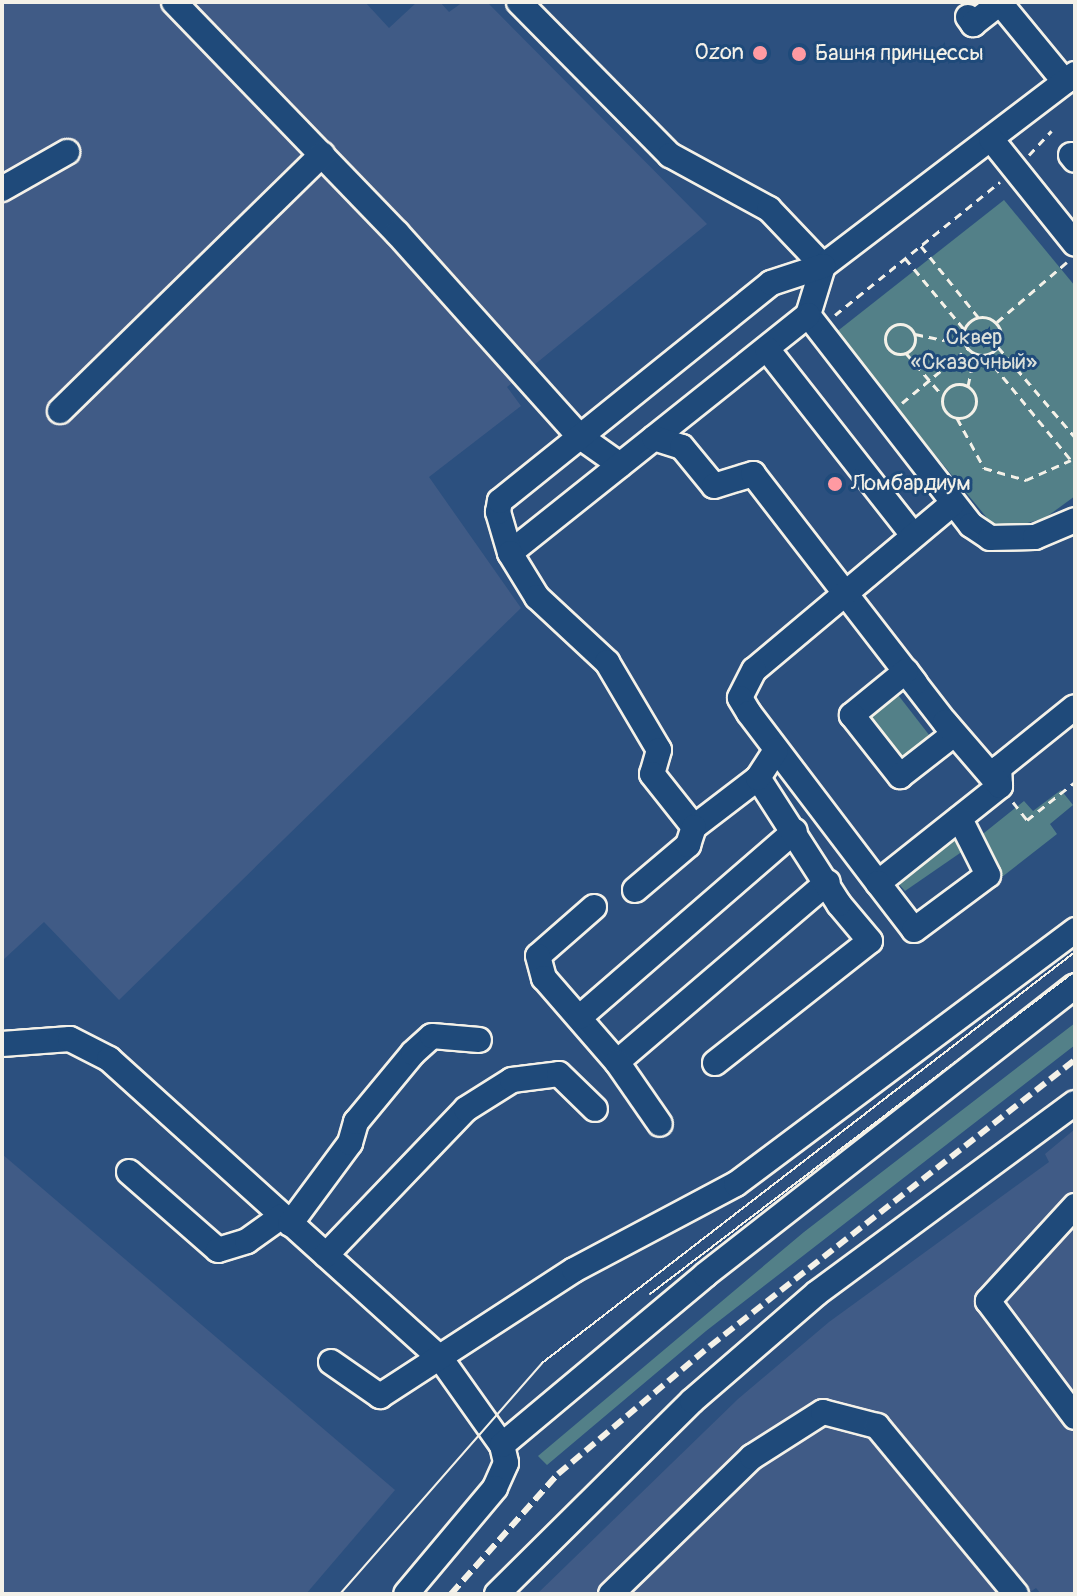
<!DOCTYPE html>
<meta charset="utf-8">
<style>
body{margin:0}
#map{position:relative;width:1077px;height:1596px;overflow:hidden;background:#2c507f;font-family:Pangolin,sans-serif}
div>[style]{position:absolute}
.built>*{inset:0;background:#405b86}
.green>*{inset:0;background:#538088}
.path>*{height:3px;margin-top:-1.5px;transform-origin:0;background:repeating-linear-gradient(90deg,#f4f1e8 0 8px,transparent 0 14px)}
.path>.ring{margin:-1.5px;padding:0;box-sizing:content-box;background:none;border:3px solid #f4f1e8;border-radius:50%}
.roads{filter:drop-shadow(2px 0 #f4f1e8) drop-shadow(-2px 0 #f4f1e8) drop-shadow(0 2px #f4f1e8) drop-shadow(0 -2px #f4f1e8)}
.minor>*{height:24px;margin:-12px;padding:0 12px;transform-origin:12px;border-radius:12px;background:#1f4a7a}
.tram>*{height:2px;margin:-1px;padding:0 1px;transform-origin:1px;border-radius:1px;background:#f4f1e8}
.rail>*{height:6px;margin-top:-3px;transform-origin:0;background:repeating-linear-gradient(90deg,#f4f1e8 0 12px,transparent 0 18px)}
.dots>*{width:22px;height:22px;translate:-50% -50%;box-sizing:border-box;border:4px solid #1f4a7a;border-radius:50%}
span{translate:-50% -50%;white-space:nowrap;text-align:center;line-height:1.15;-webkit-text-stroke:6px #1f4a7a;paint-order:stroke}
.poi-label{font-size:22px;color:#f4f1e8}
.right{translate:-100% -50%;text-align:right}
.left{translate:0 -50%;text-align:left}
.park-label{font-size:22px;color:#dce0da}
.frame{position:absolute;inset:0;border:4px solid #f4f1e8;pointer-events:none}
</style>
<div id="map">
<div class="built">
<div style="clip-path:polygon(2px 2px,365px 2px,389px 28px,417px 2px,440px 2px,449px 12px,463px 2px,487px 2px,707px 224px,507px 387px,521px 406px,429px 477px,521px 608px,119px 1000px,44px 922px,2px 961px)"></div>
<div style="clip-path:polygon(1075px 1129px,1075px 1594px,1041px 1594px,1036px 1588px,1027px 1594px,537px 1594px,738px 1399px,829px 1322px,1049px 1162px,1045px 1154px)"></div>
<div style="clip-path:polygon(2px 1154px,395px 1490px,306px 1594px,2px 1594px)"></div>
</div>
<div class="green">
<div style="clip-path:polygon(1004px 200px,1075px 286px,1075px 496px,1045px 518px,1017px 526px,992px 524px,835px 333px)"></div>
<div style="clip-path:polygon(895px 691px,933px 740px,903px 763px,865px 715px)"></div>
<div style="clip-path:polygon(1061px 790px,1073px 805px,1050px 824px,1057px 834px,1002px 877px,974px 841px,1024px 801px,1033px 811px)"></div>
<div style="clip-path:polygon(952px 837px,963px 851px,905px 891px,897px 882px)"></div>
<div style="clip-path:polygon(1075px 1023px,1075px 1045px,706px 1331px,547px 1465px,538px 1456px,804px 1232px)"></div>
</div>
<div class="path">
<div style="left:1029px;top:155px;width:33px;rotate:-47deg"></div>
<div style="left:921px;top:246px;width:91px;rotate:51.2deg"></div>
<div style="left:905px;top:258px;width:92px;rotate:50.3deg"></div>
<div style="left:835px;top:315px;width:212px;rotate:-38.9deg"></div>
<div class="ring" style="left:963px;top:317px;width:35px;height:35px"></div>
<div style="left:997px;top:322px;width:92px;rotate:-40.6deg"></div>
<div class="ring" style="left:885px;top:324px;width:27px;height:27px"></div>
<div style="left:915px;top:334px;width:29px;rotate:12deg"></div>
<div style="left:943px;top:340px;width:19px;rotate:-9deg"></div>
<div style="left:998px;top:347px;width:118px;rotate:49.5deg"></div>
<div style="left:906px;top:353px;width:55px;rotate:49.4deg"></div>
<div style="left:985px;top:355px;width:142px;rotate:50.7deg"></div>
<div class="ring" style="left:942px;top:384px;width:31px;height:31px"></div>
<div style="left:968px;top:386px;width:33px;rotate:-78deg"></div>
<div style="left:902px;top:403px;width:85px;rotate:-39.7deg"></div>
<div style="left:957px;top:418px;width:57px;rotate:61.6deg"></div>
<div style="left:984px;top:468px;width:44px;rotate:15.9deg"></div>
<div style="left:1026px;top:480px;width:49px;rotate:-24deg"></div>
<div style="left:1013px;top:802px;width:23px;rotate:52deg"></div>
<div style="left:1027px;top:820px;width:61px;rotate:-38.4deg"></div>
</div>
<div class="roads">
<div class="minor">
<div style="left:174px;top:2px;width:321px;rotate:46deg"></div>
<div style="left:397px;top:233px;width:273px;rotate:48.1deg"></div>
<div style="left:579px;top:436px;width:50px;rotate:35.3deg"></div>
<div style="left:519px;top:2px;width:215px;rotate:45.4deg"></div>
<div style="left:670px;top:155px;width:113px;rotate:28.6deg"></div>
<div style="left:769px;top:209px;width:79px;rotate:46.5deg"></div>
<div style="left:968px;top:17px;width:9px;rotate:54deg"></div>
<div style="left:973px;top:24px;width:34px;rotate:-38deg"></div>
<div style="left:1000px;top:3px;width:102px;rotate:50.6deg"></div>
<div style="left:1075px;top:74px;width:317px;rotate:142.7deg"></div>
<div style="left:823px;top:266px;width:51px;rotate:107deg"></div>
<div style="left:808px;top:315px;width:266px;rotate:52.2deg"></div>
<div style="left:971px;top:525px;width:23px;rotate:34deg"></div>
<div style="left:990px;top:538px;width:45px;rotate:-1.3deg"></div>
<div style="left:1035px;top:537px;width:43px;rotate:-23deg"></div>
<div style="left:991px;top:139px;width:134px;rotate:51.3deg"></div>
<div style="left:1071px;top:155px;width:6px;rotate:51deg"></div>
<div style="left:2px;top:189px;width:75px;rotate:-29.6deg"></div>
<div style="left:808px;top:315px;width:381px;rotate:141.4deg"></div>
<div style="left:510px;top:553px;width:43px;rotate:-106.3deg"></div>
<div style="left:498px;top:512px;width:11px;rotate:-80deg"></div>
<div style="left:500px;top:501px;width:348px;rotate:-38.8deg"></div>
<div style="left:771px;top:283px;width:55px;rotate:-18.1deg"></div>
<div style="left:767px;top:349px;width:236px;rotate:51.9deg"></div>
<div style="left:60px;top:411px;width:367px;rotate:-44.4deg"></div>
<div style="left:654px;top:438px;width:29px;rotate:18deg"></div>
<div style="left:682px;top:447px;width:50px;rotate:50.6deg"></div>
<div style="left:714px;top:486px;width:41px;rotate:-17.1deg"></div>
<div style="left:753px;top:474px;width:329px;rotate:52.3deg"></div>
<div style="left:952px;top:504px;width:258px;rotate:140deg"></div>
<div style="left:754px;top:670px;width:31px;rotate:117deg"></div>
<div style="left:740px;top:698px;width:17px;rotate:59deg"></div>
<div style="left:749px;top:713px;width:213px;rotate:52.8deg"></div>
<div style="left:878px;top:883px;width:156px;rotate:-38.5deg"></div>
<div style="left:1000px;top:786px;width:18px;rotate:-93deg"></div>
<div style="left:999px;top:768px;width:97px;rotate:-38.8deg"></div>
<div style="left:510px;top:553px;width:52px;rotate:58.5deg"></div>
<div style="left:537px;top:597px;width:96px;rotate:42.9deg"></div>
<div style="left:607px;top:662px;width:102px;rotate:59.4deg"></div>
<div style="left:659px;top:750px;width:25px;rotate:106deg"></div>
<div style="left:652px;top:774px;width:68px;rotate:51.6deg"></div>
<div style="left:694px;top:827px;width:81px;rotate:-37.4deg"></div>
<div style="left:915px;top:683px;width:15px;rotate:-127deg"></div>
<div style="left:906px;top:671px;width:70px;rotate:140.8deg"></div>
<div style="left:852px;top:715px;width:78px;rotate:51.8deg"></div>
<div style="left:900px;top:776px;width:68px;rotate:-37.9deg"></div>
<div style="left:945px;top:722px;width:84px;rotate:49.3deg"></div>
<div style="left:878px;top:883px;width:59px;rotate:52.5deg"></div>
<div style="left:914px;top:930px;width:92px;rotate:-36.6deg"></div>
<div style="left:988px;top:875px;width:63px;rotate:-116.6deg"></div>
<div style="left:635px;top:890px;width:70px;rotate:-40.3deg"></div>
<div style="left:688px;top:845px;width:19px;rotate:-72deg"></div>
<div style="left:594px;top:907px;width:74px;rotate:138.8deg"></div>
<div style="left:538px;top:956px;width:23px;rotate:75deg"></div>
<div style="left:544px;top:978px;width:111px;rotate:49deg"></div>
<div style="left:617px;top:1062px;width:277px;rotate:-40.5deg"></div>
<div style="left:580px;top:1017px;width:284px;rotate:-40.9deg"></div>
<div style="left:2px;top:1044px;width:68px;rotate:-4.2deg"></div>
<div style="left:70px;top:1039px;width:44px;rotate:27.1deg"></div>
<div style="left:109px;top:1059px;width:447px;rotate:42.1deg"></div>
<div style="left:441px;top:1359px;width:105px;rotate:54.7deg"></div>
<div style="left:502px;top:1445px;width:18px;rotate:77deg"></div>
<div style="left:506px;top:1463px;width:27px;rotate:114deg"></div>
<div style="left:495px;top:1488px;width:138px;rotate:130deg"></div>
<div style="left:617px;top:1062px;width:75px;rotate:55.3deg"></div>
<div style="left:715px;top:1063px;width:197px;rotate:-38.2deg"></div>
<div style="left:870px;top:941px;width:48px;rotate:-130deg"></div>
<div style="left:839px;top:904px;width:150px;rotate:-122.7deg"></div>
<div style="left:758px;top:778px;width:33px;rotate:-57deg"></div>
<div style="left:129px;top:1172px;width:118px;rotate:41.2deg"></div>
<div style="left:218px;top:1250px;width:30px;rotate:-17deg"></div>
<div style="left:247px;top:1241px;width:43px;rotate:-35.5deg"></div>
<div style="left:1075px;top:1206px;width:129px;rotate:132.5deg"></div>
<div style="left:988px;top:1301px;width:145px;rotate:53.1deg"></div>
<div style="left:290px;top:1224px;width:101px;rotate:-53.5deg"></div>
<div style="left:350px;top:1143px;width:22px;rotate:-74deg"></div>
<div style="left:356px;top:1122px;width:89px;rotate:-50.4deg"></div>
<div style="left:413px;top:1053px;width:25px;rotate:-42deg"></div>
<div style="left:432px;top:1036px;width:47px;rotate:4.9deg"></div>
<div style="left:326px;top:1255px;width:202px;rotate:-46.2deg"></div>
<div style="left:466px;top:1109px;width:54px;rotate:-32.2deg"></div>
<div style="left:512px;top:1080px;width:47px;rotate:-7.3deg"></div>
<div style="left:559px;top:1074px;width:50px;rotate:44.2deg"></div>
<div style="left:331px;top:1362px;width:60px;rotate:34.8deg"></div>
<div style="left:380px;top:1396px;width:231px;rotate:-33deg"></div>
<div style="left:574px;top:1270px;width:183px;rotate:-28deg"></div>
<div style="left:736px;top:1184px;width:424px;rotate:-36.8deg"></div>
<div style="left:502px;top:1445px;width:265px;rotate:-39.9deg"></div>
<div style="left:705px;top:1275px;width:469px;rotate:-38deg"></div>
<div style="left:497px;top:1594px;width:274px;rotate:-44.7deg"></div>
<div style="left:692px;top:1401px;width:165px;rotate:-40.8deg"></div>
<div style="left:817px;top:1293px;width:320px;rotate:-36.4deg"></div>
<div style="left:611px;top:1594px;width:197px;rotate:-44.2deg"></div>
<div style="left:752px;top:1457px;width:84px;rotate:-32.4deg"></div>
<div style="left:823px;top:1412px;width:56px;rotate:14.5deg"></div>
<div style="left:877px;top:1426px;width:218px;rotate:50.4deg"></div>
</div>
</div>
<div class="tram">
<div style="left:650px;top:1294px;width:534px;rotate:-37.23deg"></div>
<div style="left:340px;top:1594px;width:307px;rotate:-48.8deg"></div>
<div style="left:542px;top:1363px;width:673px;rotate:-37.64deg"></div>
</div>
<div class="rail">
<div style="left:451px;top:1594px;width:161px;rotate:-48.3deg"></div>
<div style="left:558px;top:1474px;width:199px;rotate:-40.1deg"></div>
<div style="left:710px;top:1346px;width:464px;rotate:-38.1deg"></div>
</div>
<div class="dots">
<div style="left:760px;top:53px;background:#ff9aa2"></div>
<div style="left:799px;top:54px;background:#ff9aa2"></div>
<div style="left:835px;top:484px;background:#ff9aa2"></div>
</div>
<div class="poi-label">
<span class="right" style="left:744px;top:53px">Ozon</span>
<span class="left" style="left:815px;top:54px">Башня принцессы</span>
<span class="left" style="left:851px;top:484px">Ломбардиум</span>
</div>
<div class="park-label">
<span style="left:974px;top:350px">Сквер<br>«Сказочный»</span>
</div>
<div class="frame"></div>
</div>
